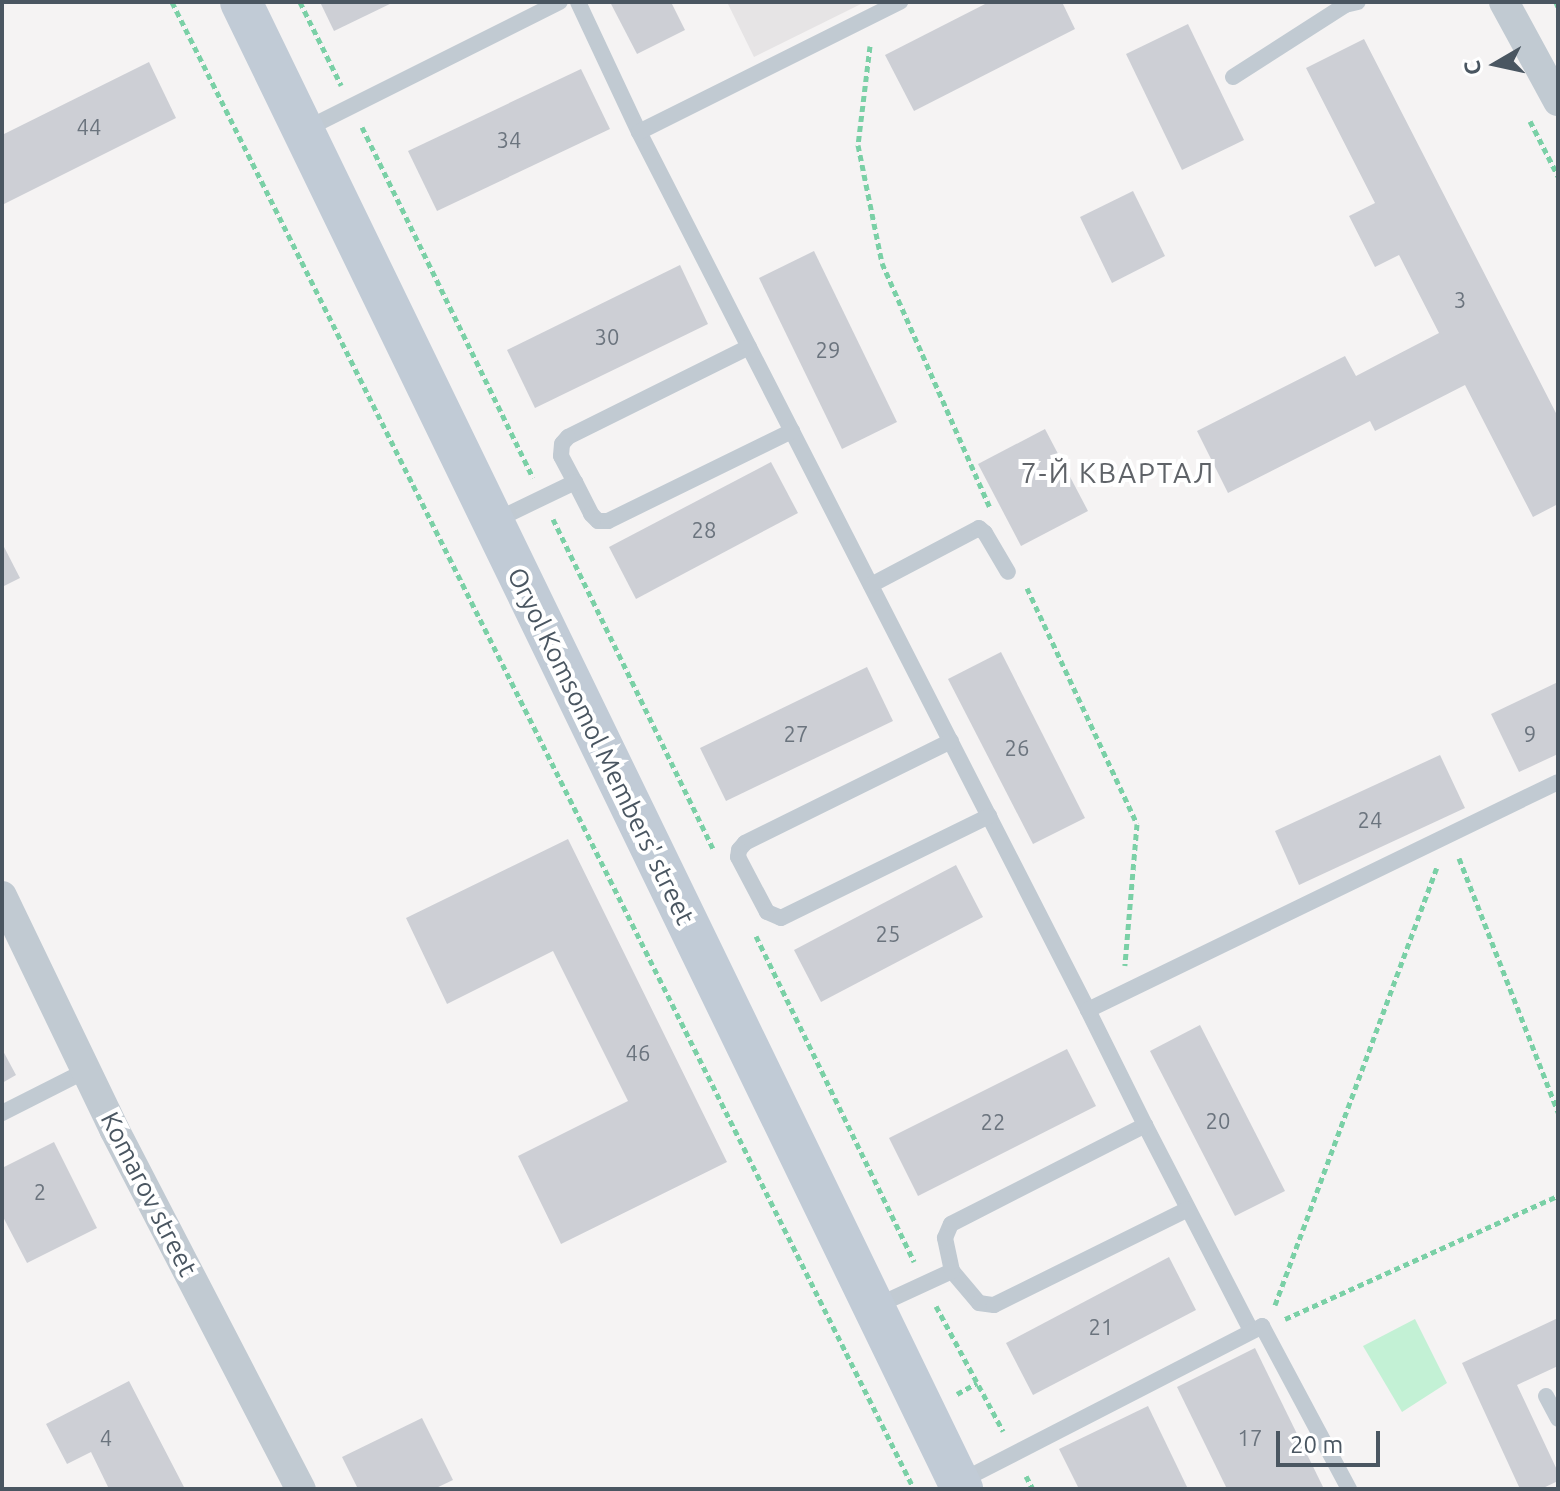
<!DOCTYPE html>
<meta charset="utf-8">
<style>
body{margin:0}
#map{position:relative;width:1560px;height:1491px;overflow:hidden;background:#f5f3f3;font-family:Ubuntu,sans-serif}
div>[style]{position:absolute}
.education>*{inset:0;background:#e6e4e5}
.green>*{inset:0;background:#c3f1d5}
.building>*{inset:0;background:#cdcfd5}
.path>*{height:5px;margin-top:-2.5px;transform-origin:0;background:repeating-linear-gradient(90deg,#7ad0a6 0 6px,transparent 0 10px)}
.lane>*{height:16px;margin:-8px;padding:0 8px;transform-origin:8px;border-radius:8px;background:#c1cad2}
.street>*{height:30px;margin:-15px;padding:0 15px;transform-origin:15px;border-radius:15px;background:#c1cad2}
.secondary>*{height:42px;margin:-21px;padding:0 21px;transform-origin:21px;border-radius:21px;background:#c1cbd6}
span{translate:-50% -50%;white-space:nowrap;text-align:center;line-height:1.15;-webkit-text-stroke:8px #fff;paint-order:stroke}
.number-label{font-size:22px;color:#6b747e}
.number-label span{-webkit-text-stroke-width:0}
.street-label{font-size:26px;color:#4a5661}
.neighbourhood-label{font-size:28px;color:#5f6368;letter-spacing:2px}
.frame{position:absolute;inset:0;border:4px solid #4a5661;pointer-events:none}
.north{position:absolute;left:1456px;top:24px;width:80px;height:80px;-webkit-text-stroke:6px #fff;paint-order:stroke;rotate:261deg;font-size:22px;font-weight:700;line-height:32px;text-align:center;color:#4a5661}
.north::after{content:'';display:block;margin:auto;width:28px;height:36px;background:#4a5661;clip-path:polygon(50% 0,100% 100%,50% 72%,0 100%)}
.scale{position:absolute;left:1276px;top:1431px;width:104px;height:36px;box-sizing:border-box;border:4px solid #4a5661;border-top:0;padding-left:10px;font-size:24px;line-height:28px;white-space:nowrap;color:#4a5661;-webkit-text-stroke:6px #fff;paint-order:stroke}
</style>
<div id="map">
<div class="education">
<div style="clip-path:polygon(727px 2px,865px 2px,754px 57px)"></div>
</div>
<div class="green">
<div style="clip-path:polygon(1415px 1319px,1447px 1383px,1402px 1412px,1363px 1346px)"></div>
</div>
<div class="building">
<div style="clip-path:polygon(320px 2px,394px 2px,334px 31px)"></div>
<div style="clip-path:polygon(610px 2px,671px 2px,685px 30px,637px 54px)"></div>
<div style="clip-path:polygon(989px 2px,1062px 2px,1075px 29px,914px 111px,885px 55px)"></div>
<div style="clip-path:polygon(1188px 24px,1244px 140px,1182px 170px,1126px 54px)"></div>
<div style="clip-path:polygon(1364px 39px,1558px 417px,1558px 504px,1533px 517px,1465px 385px,1375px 431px,1370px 421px,1228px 493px,1197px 431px,1345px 356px,1356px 376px,1439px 333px,1399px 255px,1375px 267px,1349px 216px,1375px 203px,1306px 68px)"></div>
<div style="clip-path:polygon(149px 62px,176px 118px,2px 205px,2px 135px)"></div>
<div style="clip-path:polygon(581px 69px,610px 129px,437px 211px,408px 151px)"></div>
<div style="clip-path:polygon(1133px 191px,1165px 256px,1112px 283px,1080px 217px)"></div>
<div style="clip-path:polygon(814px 251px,897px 422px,842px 449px,759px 278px)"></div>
<div style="clip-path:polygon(680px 265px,708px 324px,535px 408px,507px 350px)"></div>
<div style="clip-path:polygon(1045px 429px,1088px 511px,1021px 546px,978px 464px)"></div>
<div style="clip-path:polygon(771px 462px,798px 513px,636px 599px,609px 547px)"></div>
<div style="clip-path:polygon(2px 543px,20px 578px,2px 587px)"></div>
<div style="clip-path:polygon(1001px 652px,1085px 818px,1033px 844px,948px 679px)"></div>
<div style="clip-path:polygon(867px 667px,893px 721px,726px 801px,700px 748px)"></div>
<div style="clip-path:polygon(1558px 682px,1558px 754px,1519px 772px,1491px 714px)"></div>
<div style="clip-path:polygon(1440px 755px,1465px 808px,1299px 885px,1275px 831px)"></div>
<div style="clip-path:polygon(568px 839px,727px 1162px,561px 1244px,518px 1156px,628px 1101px,553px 951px,447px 1004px,406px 918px)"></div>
<div style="clip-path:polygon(956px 865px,983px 917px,821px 1002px,794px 950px)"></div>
<div style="clip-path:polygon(1200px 1025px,1285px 1191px,1235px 1216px,1150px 1051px)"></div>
<div style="clip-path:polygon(2px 1049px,16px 1075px,2px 1083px)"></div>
<div style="clip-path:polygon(1067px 1049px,1096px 1106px,918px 1196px,889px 1138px)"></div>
<div style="clip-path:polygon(54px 1142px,97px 1228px,27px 1263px,2px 1215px,2px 1168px)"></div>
<div style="clip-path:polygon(1169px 1257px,1196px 1310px,1033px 1395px,1006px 1343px)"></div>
<div style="clip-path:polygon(1558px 1318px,1558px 1366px,1517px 1385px,1558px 1472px,1558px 1481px,1541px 1489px,1520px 1489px,1462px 1363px)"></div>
<div style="clip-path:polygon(1255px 1348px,1324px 1489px,1227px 1489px,1177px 1387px)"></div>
<div style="clip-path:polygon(129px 1381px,185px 1489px,109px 1489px,91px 1452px,67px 1464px,46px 1424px)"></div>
<div style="clip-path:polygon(1148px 1406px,1188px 1489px,1079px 1489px,1059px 1449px)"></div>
<div style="clip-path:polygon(422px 1418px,453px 1480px,434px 1489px,358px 1489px,342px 1457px)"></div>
</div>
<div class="path">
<div style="left:172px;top:2px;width:1662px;rotate:63.48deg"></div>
<div style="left:300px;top:2px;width:93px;rotate:63.7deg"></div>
<div style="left:1556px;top:2px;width:5px;rotate:68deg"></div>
<div style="left:870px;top:46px;width:100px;rotate:96.9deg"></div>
<div style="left:858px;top:145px;width:120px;rotate:78.5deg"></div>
<div style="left:882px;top:263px;width:266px;rotate:66.2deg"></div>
<div style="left:1530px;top:121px;width:62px;rotate:63deg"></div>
<div style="left:362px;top:127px;width:390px;rotate:64deg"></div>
<div style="left:553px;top:519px;width:366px;rotate:64.1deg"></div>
<div style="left:1027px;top:588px;width:260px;rotate:65deg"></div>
<div style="left:1137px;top:824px;width:142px;rotate:94.9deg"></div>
<div style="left:1459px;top:858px;width:273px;rotate:68.7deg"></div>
<div style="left:756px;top:936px;width:362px;rotate:64.1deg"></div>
<div style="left:1275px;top:1305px;width:466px;rotate:-69.7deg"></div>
<div style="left:936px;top:1306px;width:142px;rotate:61.8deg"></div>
<div style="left:1285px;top:1319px;width:299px;rotate:-24.3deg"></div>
<div style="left:957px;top:1394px;width:23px;rotate:-29deg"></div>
<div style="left:1026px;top:1476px;width:15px;rotate:62deg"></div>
</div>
<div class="lane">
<div style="left:578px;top:2px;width:144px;rotate:64.9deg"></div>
<div style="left:639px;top:132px;width:986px;rotate:62.92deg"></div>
<div style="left:1233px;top:77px;width:133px;rotate:-32.7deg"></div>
<div style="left:1345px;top:5px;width:13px;rotate:-13deg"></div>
<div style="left:304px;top:130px;width:286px;rotate:-26.6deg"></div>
<div style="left:639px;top:132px;width:292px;rotate:-26.5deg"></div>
<div style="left:749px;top:347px;width:202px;rotate:153.6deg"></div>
<div style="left:568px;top:437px;width:9px;rotate:131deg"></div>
<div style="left:562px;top:444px;width:12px;rotate:95deg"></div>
<div style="left:561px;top:456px;width:30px;rotate:62deg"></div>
<div style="left:575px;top:482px;width:36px;rotate:63deg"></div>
<div style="left:591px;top:514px;width:10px;rotate:45deg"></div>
<div style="left:598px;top:521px;width:10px"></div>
<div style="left:608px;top:521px;width:205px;rotate:-26.1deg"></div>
<div style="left:494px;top:521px;width:90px;rotate:-25.7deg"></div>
<div style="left:871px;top:585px;width:122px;rotate:-27.8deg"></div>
<div style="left:979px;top:528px;width:8px;rotate:40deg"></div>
<div style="left:985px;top:533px;width:45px;rotate:59.5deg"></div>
<div style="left:951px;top:741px;width:230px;rotate:153.7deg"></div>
<div style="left:745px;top:843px;width:9px;rotate:131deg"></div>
<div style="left:739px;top:850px;width:7px;rotate:98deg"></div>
<div style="left:738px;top:857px;width:62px;rotate:62.2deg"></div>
<div style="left:767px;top:912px;width:15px;rotate:23deg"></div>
<div style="left:781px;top:918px;width:232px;rotate:-26.1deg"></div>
<div style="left:2px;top:1113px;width:95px;rotate:-26.8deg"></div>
<div style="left:1145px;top:1125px;width:231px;rotate:62.7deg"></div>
<div style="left:952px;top:1271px;width:42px;rotate:49.8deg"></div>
<div style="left:979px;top:1303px;width:15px;rotate:8deg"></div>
<div style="left:994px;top:1305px;width:216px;rotate:-26.3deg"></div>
<div style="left:874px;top:1307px;width:86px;rotate:-24.8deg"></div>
<div style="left:952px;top:1271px;width:34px;rotate:-102deg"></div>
<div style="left:945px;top:1238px;width:15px;rotate:-67deg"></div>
<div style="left:951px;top:1224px;width:218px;rotate:-27deg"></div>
<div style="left:1145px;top:1125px;width:128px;rotate:-116.4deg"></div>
<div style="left:1088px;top:1010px;width:522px;rotate:-25.88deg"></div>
<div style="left:1546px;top:1396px;width:26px;rotate:62deg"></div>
<div style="left:959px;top:1482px;width:341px;rotate:-27.2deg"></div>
<div style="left:1262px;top:1326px;width:185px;rotate:61.9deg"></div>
</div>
<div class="street">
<div style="left:1504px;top:2px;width:113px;rotate:61.4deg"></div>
<div style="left:2px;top:896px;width:259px;rotate:64.3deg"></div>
<div style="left:114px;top:1129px;width:406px;rotate:62.6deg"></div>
</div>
<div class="secondary">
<div style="left:241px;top:2px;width:1653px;rotate:64.13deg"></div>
</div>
<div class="number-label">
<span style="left:89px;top:127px">44</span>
<span style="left:509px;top:140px">34</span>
<span style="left:1460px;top:300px">3</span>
<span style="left:607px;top:337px">30</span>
<span style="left:828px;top:350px">29</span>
<span style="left:704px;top:530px">28</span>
<span style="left:796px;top:734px">27</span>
<span style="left:1530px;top:734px">9</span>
<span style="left:1017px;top:748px">26</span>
<span style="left:1370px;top:820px">24</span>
<span style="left:888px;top:934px">25</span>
<span style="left:638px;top:1053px">46</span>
<span style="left:1218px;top:1121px">20</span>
<span style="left:993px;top:1122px">22</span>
<span style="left:40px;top:1192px">2</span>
<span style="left:1101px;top:1327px">21</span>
<span style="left:106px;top:1438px">4</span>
<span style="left:1250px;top:1438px">17</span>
</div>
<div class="street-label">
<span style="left:601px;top:746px;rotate:64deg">Oryol Komsomol Members' street</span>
<span style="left:149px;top:1194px;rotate:63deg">Komarov street</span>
</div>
<div class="neighbourhood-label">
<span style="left:1118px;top:473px">7-Й КВАРТАЛ</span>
</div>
<div class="frame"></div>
<div class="north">С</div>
<div class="scale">20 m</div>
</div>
